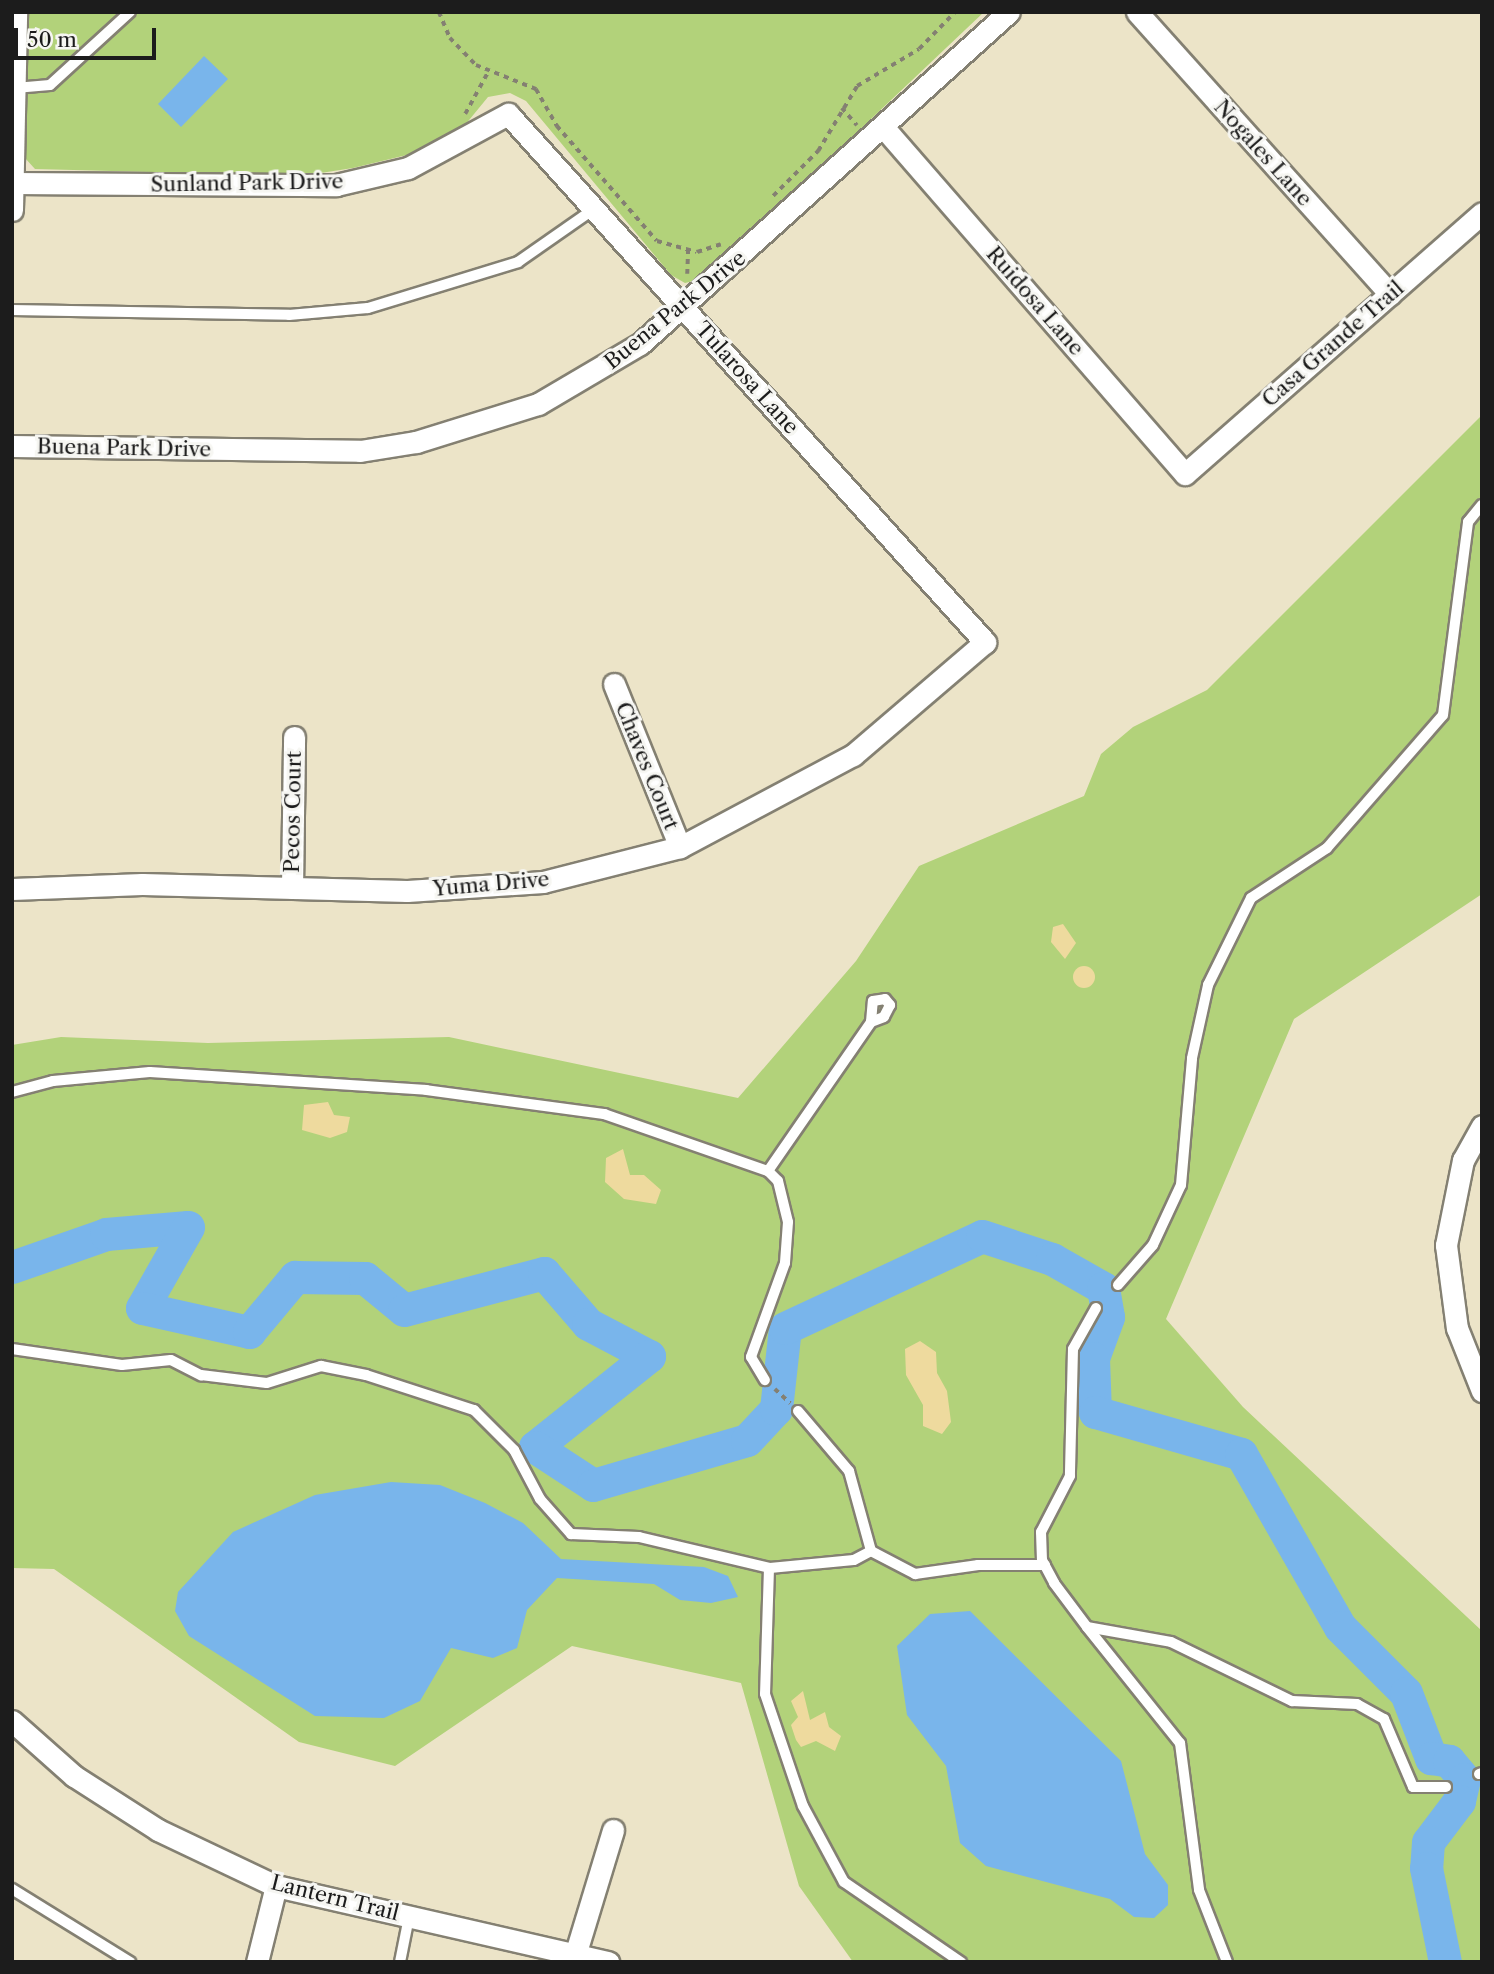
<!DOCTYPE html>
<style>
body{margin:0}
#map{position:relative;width:1494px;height:1974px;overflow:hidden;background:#ece4c8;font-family:"Libre Caslon Text",serif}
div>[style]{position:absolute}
.green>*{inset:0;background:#b2d27a}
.sand>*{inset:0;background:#eeda9e}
.round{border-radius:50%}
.water>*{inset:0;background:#79b5eb}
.river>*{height:33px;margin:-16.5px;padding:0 16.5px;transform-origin:16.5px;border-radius:16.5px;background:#79b5eb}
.path>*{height:3.5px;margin-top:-1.75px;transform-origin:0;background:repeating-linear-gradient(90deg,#848072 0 5px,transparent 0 10px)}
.roads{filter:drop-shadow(2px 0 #848072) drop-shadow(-2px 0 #848072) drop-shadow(0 2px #848072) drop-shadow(0 -2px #848072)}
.lane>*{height:10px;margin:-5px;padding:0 5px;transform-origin:5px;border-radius:5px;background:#fff}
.street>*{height:21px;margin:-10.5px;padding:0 10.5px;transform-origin:10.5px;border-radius:10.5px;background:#fff}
span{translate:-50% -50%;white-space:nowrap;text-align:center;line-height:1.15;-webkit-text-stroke:6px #f6f6f2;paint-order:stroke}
.street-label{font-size:21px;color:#1c1c1c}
.frame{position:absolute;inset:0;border:14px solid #1c1c1c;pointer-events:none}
.scale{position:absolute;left:14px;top:28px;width:142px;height:32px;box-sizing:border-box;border:4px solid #1c1c1c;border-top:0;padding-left:9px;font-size:21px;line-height:24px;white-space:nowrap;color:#1c1c1c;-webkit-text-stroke:5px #f6f6f2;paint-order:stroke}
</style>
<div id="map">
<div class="green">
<div style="clip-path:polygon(26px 12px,984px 12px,702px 279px,685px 283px,671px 275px,526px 101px,510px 93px,488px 97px,465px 125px,415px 153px,353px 168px,301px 176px,35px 169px,25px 158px)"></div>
<div style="clip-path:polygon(1482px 415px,1482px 894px,1294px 1019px,1166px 1319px,1243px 1407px,1482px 1631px,1482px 1962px,853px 1962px,799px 1886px,741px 1683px,572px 1646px,395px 1766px,299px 1742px,54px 1569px,12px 1568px,12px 1045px,61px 1037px,208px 1043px,449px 1037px,738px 1098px,856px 961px,919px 866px,1084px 796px,1101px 754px,1133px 727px,1207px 690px)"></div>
</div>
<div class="sand">
<div style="clip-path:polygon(1063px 924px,1076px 943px,1065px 959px,1051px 942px,1053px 927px)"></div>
<div class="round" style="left:1073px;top:966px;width:22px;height:22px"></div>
<div style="clip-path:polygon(328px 1102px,334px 1115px,350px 1117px,347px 1132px,330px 1138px,302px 1130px,304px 1105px)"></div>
<div style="clip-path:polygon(623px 1149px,630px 1175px,644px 1175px,661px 1190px,656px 1204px,624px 1199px,605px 1182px,606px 1158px)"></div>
<div style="clip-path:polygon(920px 1341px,936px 1352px,937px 1373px,947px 1391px,951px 1422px,942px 1434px,923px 1426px,923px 1405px,906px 1375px,905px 1349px)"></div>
<div style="clip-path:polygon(803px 1691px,810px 1720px,825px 1712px,829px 1727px,841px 1736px,835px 1751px,816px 1741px,801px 1747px,796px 1740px,791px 1725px,798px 1717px,791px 1701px)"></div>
</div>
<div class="water">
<div style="clip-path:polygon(204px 56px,228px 79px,181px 127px,158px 104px)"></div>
<div style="clip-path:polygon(391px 1482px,440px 1485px,485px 1503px,523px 1523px,561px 1559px,704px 1567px,728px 1576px,738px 1597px,711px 1603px,680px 1600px,654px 1584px,557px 1578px,527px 1610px,517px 1648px,493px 1658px,451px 1648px,420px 1701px,384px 1718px,315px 1716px,189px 1636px,175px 1611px,178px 1592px,233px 1532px,315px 1495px)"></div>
<div style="clip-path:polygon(970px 1611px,1121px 1761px,1145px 1854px,1168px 1885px,1168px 1905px,1154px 1918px,1134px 1917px,1110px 1899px,986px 1866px,960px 1843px,946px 1766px,907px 1715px,897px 1646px,930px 1614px)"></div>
</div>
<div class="river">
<div style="left:12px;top:1267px;width:100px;rotate:-19.3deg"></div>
<div style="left:106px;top:1234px;width:82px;rotate:-4.9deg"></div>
<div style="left:188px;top:1227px;width:93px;rotate:119.6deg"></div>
<div style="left:142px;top:1308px;width:110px;rotate:12.6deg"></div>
<div style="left:249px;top:1332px;width:72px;rotate:-50.1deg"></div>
<div style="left:295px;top:1277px;width:70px;rotate:0.8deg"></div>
<div style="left:365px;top:1278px;width:50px;rotate:39.4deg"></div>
<div style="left:404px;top:1310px;width:145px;rotate:-14.8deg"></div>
<div style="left:544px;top:1273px;width:67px;rotate:49.2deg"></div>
<div style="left:588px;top:1324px;width:69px;rotate:27.7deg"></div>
<div style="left:649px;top:1356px;width:146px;rotate:141.4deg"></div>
<div style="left:535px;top:1447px;width:69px;rotate:33.2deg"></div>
<div style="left:593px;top:1485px;width:160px;rotate:-16.3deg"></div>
<div style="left:747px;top:1440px;width:42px;rotate:-46.9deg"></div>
<div style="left:776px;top:1409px;width:81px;rotate:-83.7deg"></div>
<div style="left:785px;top:1328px;width:217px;rotate:-25deg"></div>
<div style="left:982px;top:1236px;width:74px;rotate:18.2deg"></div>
<div style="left:1052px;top:1259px;width:59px;rotate:29.6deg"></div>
<div style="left:1103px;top:1288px;width:29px;rotate:80deg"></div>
<div style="left:1108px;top:1317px;width:44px;rotate:110.1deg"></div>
<div style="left:1093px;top:1358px;width:54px;rotate:87.9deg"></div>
<div style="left:1095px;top:1412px;width:152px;rotate:16deg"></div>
<div style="left:1241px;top:1454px;width:199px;rotate:60.2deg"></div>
<div style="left:1340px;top:1627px;width:93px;rotate:45deg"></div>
<div style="left:1406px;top:1693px;width:70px;rotate:69deg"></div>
<div style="left:1431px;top:1758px;width:18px;rotate:9deg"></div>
<div style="left:1449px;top:1761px;width:23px;rotate:50deg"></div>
<div style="left:1464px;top:1779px;width:23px;rotate:103deg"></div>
<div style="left:1459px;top:1801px;width:51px;rotate:127.1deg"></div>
<div style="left:1428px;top:1842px;width:26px;rotate:94deg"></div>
<div style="left:1426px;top:1868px;width:96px;rotate:78.6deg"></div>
</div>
<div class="path">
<div style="left:439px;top:12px;width:28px;rotate:67deg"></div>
<div style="left:450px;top:38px;width:37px;rotate:46deg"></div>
<div style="left:476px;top:65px;width:65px;rotate:21.8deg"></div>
<div style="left:536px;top:89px;width:43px;rotate:60.4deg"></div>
<div style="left:557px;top:126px;width:152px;rotate:49deg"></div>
<div style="left:657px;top:241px;width:41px;rotate:15.4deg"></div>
<div style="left:697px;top:252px;width:25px;rotate:-18deg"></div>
<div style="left:842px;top:108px;width:23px;rotate:49deg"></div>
<div style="left:465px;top:114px;width:48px;rotate:-61.3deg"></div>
<div style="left:773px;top:196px;width:64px;rotate:-45deg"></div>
<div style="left:818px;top:151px;width:76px;rotate:-59deg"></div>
<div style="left:857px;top:86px;width:72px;rotate:-30.8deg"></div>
<div style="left:919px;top:49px;width:52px;rotate:-45.8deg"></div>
<div style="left:687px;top:274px;width:23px;rotate:-88deg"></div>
<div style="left:775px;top:1389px;width:21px;rotate:43deg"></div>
</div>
<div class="roads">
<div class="lane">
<div style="left:15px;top:88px;width:35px;rotate:-5deg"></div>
<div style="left:50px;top:85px;width:108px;rotate:-42.4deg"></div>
<div style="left:12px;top:310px;width:277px;rotate:1deg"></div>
<div style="left:289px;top:315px;width:79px;rotate:-5.1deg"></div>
<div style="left:368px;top:308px;width:157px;rotate:-17deg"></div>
<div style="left:518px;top:262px;width:93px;rotate:-34.9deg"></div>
<div style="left:12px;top:1092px;width:42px;rotate:-15deg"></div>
<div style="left:53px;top:1081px;width:97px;rotate:-5.3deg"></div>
<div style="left:150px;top:1072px;width:277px;rotate:3.7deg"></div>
<div style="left:426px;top:1090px;width:180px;rotate:7.7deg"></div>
<div style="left:604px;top:1114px;width:174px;rotate:19.2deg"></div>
<div style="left:768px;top:1171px;width:14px;rotate:45deg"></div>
<div style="left:778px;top:1181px;width:42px;rotate:76.3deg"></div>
<div style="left:788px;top:1222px;width:41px;rotate:94.2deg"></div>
<div style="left:785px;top:1263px;width:100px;rotate:109.9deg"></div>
<div style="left:751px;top:1357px;width:27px;rotate:59deg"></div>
<div style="left:768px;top:1171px;width:181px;rotate:-55.3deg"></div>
<div style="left:871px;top:1022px;width:21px;rotate:-85deg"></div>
<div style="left:873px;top:1001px;width:12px;rotate:-9deg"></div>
<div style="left:885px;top:999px;width:8px;rotate:50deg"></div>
<div style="left:890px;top:1005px;width:13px;rotate:117deg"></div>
<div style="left:884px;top:1017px;width:14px;rotate:159deg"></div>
<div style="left:1118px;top:1285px;width:53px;rotate:-48.8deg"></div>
<div style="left:1153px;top:1245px;width:66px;rotate:-65deg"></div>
<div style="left:1181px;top:1185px;width:127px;rotate:-85deg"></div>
<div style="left:1192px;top:1058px;width:75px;rotate:-77.6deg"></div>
<div style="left:1208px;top:985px;width:97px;rotate:-63.7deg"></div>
<div style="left:1251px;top:898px;width:91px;rotate:-33.3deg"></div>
<div style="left:1327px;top:848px;width:176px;rotate:-48.9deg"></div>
<div style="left:1443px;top:715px;width:195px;rotate:-82.6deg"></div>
<div style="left:1468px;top:522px;width:22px;rotate:-51deg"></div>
<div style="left:1096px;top:1308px;width:47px;rotate:119.3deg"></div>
<div style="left:1073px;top:1349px;width:127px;rotate:91.4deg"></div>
<div style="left:1070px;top:1476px;width:63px;rotate:117.4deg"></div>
<div style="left:1041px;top:1532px;width:28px;rotate:88deg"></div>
<div style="left:1042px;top:1560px;width:26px;rotate:62deg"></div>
<div style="left:1054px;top:1583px;width:55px;rotate:53.1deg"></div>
<div style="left:1087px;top:1627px;width:85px;rotate:10.1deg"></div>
<div style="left:1171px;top:1642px;width:135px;rotate:26deg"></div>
<div style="left:1292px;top:1701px;width:65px;rotate:2.6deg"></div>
<div style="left:1357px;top:1704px;width:31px;rotate:29deg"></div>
<div style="left:1384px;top:1719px;width:74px;rotate:66.9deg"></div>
<div style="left:1413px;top:1787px;width:33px"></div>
<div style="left:12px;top:1349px;width:111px;rotate:8.3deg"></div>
<div style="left:122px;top:1365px;width:49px;rotate:-5.8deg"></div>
<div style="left:171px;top:1360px;width:34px;rotate:27deg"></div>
<div style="left:201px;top:1375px;width:66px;rotate:6.9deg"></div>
<div style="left:267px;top:1383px;width:57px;rotate:-17.5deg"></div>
<div style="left:321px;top:1366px;width:46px;rotate:11.3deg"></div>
<div style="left:366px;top:1375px;width:114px;rotate:18deg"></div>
<div style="left:474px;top:1410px;width:57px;rotate:45deg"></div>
<div style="left:514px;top:1450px;width:55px;rotate:62deg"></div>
<div style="left:540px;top:1499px;width:47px;rotate:48.5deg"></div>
<div style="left:571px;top:1534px;width:68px;rotate:2.5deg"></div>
<div style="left:639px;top:1537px;width:135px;rotate:13.3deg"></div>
<div style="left:770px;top:1568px;width:84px;rotate:-5.4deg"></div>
<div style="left:854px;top:1560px;width:19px;rotate:-28deg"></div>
<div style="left:798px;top:1411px;width:79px;rotate:49.6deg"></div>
<div style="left:849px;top:1471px;width:83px;rotate:74.6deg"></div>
<div style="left:871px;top:1551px;width:50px;rotate:27.6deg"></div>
<div style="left:915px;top:1574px;width:64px;rotate:-8.1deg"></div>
<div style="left:978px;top:1565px;width:67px"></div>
<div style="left:769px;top:1568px;width:126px;rotate:91.8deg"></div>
<div style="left:765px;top:1694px;width:118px;rotate:71.3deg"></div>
<div style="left:803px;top:1806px;width:86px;rotate:61.7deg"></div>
<div style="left:844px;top:1882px;width:142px;rotate:34.4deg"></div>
<div style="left:1087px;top:1627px;width:149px;rotate:51.3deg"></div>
<div style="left:1180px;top:1743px;width:148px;rotate:82.6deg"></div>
<div style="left:1199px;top:1890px;width:77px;rotate:68.7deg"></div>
<div style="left:1479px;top:1774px;width:3px;rotate:-18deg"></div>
<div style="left:12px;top:1889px;width:139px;rotate:31.7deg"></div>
<div style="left:400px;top:1962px;width:46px;rotate:-78.7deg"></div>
</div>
<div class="street">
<div style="left:1137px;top:12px;width:379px;rotate:48.1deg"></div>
<div style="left:885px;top:129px;width:457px;rotate:49deg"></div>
<div style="left:1185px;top:474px;width:395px;rotate:-41.3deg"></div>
<div style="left:12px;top:183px;width:324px;rotate:0.4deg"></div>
<div style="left:336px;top:185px;width:74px;rotate:-13.3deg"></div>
<div style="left:408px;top:168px;width:114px;rotate:-28.4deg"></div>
<div style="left:508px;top:114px;width:712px;rotate:47.91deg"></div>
<div style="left:985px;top:642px;width:174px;rotate:139.4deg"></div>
<div style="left:853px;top:755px;width:196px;rotate:152deg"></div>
<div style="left:680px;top:847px;width:141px;rotate:165.7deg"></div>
<div style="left:543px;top:882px;width:136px;rotate:176.2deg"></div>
<div style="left:407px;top:891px;width:265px;rotate:-178.5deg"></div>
<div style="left:142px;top:884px;width:130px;rotate:177.8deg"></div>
<div style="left:12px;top:210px;width:198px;rotate:-88.8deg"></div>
<div style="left:12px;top:446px;width:348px;rotate:0.8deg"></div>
<div style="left:360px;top:451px;width:57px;rotate:-9.1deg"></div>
<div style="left:416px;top:442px;width:128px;rotate:-17.3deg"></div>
<div style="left:538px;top:404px;width:118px;rotate:-30.5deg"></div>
<div style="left:640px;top:344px;width:496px;rotate:-42deg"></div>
<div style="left:614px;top:684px;width:176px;rotate:68deg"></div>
<div style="left:292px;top:888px;width:151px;rotate:-89.2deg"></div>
<div style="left:1482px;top:1126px;width:39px;rotate:119deg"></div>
<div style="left:1463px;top:1160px;width:87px;rotate:101.3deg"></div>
<div style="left:1446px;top:1245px;width:84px;rotate:82.5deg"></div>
<div style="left:1457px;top:1328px;width:68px;rotate:68.4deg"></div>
<div style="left:12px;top:1721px;width:83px;rotate:41.6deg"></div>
<div style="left:74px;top:1776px;width:100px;rotate:32.7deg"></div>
<div style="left:158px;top:1830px;width:131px;rotate:25.4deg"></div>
<div style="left:276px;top:1886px;width:341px;rotate:12.9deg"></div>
<div style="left:257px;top:1962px;width:78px;rotate:-76deg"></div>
<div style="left:573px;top:1962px;width:138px;rotate:-73.1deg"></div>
</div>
</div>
<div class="street-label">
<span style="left:1263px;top:153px;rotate:48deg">Nogales Lane</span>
<span style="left:247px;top:183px;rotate:-1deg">Sunland Park Drive</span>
<span style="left:1035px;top:301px;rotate:49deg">Ruidosa Lane</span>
<span style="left:675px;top:310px;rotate:-39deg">Buena Park Drive</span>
<span style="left:1333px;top:344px;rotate:-41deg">Casa Grande Trail</span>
<span style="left:747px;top:378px;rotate:48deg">Tularosa Lane</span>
<span style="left:124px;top:448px;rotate:1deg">Buena Park Drive</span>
<span style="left:647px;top:766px;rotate:68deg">Chaves Court</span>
<span style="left:293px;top:812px;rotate:-89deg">Pecos Court</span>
<span style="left:491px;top:884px;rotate:-5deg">Yuma Drive</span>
<span style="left:335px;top:1898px;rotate:14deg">Lantern Trail</span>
</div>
<div class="frame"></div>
<div class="scale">50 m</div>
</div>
